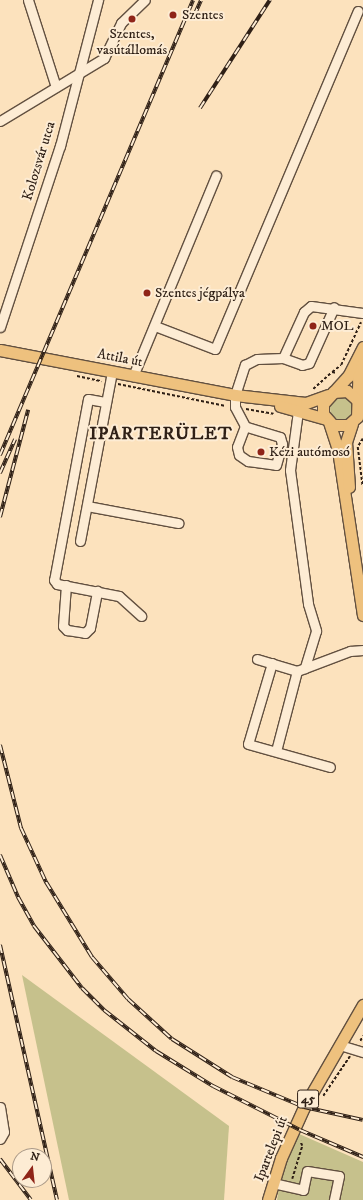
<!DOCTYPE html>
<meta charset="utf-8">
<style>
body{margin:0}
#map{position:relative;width:363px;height:1200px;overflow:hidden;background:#fce2bd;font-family:"IM FELL DW Pica",serif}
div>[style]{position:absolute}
.green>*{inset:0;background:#c6c18c}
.round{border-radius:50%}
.path>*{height:1.5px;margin-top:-0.75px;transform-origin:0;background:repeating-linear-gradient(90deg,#2f2016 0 3px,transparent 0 5px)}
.roads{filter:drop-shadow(1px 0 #625040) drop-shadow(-1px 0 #625040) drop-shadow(0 1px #625040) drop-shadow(0 -1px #625040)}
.minor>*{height:9px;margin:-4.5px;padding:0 4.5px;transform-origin:4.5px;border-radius:4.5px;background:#fdecd4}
.major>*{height:11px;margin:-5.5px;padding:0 5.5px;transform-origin:5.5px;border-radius:5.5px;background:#eec17e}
.rail>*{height:4px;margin-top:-2px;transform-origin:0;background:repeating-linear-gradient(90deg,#fdecd4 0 8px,#2f2016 0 16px);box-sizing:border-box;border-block:1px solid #2f2016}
.dots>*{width:11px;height:11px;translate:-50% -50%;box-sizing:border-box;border:2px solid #fdecd4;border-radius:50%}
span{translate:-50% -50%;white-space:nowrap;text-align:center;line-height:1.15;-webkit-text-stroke:4px #fdecd4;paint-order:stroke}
.shield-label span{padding:1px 3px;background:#fdecd4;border:1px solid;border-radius:3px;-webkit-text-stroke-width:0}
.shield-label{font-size:13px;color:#2f2016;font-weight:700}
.poi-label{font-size:14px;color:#2f2016}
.left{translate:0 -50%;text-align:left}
.street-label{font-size:14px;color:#2f2016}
.district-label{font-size:18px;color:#2f2016;font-weight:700;letter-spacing:1px}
.north{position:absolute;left:12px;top:1148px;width:40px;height:40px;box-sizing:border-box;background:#fdecd4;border:1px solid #ab9a88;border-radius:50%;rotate:15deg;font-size:11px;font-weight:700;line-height:16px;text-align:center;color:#2f2016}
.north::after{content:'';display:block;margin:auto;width:14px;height:18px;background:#8f2418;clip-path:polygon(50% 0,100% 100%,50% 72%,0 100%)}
</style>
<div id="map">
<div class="green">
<div class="round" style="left:330px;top:396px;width:24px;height:24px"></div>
<div style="clip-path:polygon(22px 975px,229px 1126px,224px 1200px,69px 1200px)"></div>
<div style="clip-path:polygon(297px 1133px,363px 1162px,363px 1200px,277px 1200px,281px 1176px)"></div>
</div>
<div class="path">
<div style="left:332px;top:372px;width:11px;rotate:-38deg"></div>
<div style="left:341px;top:365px;width:47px;rotate:-65.1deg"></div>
<div style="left:77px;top:376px;width:25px;rotate:12deg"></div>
<div style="left:118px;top:384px;width:110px;rotate:11.5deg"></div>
<div style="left:313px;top:389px;width:25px;rotate:-42deg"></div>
<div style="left:332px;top:372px;width:5px;rotate:11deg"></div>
<div style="left:246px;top:409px;width:28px;rotate:10deg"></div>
<div style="left:363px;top:439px;width:9px;rotate:122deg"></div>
<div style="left:358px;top:447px;width:39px;rotate:83deg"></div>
<div style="left:360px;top:1041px;width:6px;rotate:-59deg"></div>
<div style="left:323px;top:1096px;width:48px;rotate:-56deg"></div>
<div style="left:292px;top:1179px;width:34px;rotate:-73deg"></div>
<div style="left:302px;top:1146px;width:5px;rotate:-112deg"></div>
</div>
<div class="roads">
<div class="minor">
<div style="left:28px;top:0;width:91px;rotate:72.2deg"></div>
<div style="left:0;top:121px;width:122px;rotate:-31.2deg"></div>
<div style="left:104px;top:58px;width:39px;rotate:-64deg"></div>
<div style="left:121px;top:23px;width:33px;rotate:-44deg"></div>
<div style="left:155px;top:326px;width:64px;rotate:21deg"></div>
<div style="left:215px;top:349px;width:367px;rotate:-67.1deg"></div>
<div style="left:0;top:327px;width:191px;rotate:-71.7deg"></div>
<div style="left:60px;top:146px;width:151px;rotate:-75.4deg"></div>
<div style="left:283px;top:358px;width:20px;rotate:20deg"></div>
<div style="left:302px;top:365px;width:7px;rotate:-16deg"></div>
<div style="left:309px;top:363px;width:61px;rotate:-65.9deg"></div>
<div style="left:133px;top:376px;width:217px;rotate:-67.5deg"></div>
<div style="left:105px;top:402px;width:17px;rotate:-170deg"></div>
<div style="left:88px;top:399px;width:184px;rotate:100.6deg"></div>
<div style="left:54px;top:580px;width:5px;rotate:53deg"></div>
<div style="left:57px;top:584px;width:63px;rotate:11deg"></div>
<div style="left:119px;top:596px;width:30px;rotate:42deg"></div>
<div style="left:298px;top:411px;width:60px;rotate:97.7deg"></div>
<div style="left:290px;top:470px;width:135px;rotate:82.3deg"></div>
<div style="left:308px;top:604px;width:28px;rotate:73deg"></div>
<div style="left:316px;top:631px;width:39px;rotate:107deg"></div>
<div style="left:245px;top:426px;width:22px;rotate:111deg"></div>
<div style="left:237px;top:447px;width:8px;rotate:76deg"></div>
<div style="left:239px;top:455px;width:11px;rotate:34deg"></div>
<div style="left:248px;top:461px;width:28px;rotate:8deg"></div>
<div style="left:276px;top:465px;width:22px;rotate:-74deg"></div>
<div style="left:282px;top:444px;width:7px;rotate:-106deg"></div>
<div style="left:280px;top:437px;width:37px;rotate:-163deg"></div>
<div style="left:245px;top:426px;width:21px;rotate:-118deg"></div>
<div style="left:235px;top:407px;width:12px;rotate:-90deg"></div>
<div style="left:235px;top:395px;width:32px;rotate:-72deg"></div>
<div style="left:245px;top:365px;width:13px;rotate:-27deg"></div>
<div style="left:257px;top:359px;width:26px;rotate:-2deg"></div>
<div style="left:283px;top:358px;width:51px;rotate:-65.5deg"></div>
<div style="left:304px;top:312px;width:9px;rotate:-41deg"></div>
<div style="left:311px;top:306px;width:52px;rotate:7.7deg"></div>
<div style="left:87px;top:506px;width:93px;rotate:10.6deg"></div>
<div style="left:80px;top:541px;width:173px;rotate:-79.3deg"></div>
<div style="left:66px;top:585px;width:41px;rotate:94.2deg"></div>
<div style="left:63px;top:626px;width:6px;rotate:45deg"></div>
<div style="left:67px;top:630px;width:18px;rotate:9deg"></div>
<div style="left:85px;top:633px;width:7px;rotate:-45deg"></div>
<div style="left:90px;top:628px;width:38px;rotate:-79deg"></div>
<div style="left:257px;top:659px;width:42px;rotate:16.7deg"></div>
<div style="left:297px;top:671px;width:57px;rotate:-20.7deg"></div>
<div style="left:350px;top:651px;width:13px;rotate:-4deg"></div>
<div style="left:272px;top:663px;width:84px;rotate:106.5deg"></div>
<div style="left:248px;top:744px;width:85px;rotate:15.7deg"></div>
<div style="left:276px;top:751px;width:83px;rotate:-75.3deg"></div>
<div style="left:340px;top:1045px;width:24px;rotate:17deg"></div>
<div style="left:0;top:1107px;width:25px;rotate:81deg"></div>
<div style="left:4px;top:1132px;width:8px;rotate:120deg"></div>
<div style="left:273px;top:1183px;width:31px;rotate:13deg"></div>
<div style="left:303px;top:1190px;width:19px;rotate:-78deg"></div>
<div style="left:307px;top:1171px;width:32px;rotate:9deg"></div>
<div style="left:339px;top:1176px;width:25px;rotate:102deg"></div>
</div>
<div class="major">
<div style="left:363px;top:347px;width:33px;rotate:117deg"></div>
<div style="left:348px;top:376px;width:38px;rotate:132deg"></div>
<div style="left:323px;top:404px;width:10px;rotate:90deg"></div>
<div style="left:323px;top:414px;width:15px;rotate:48deg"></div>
<div style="left:333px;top:425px;width:15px"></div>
<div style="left:348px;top:425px;width:12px;rotate:-42deg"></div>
<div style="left:357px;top:417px;width:38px;rotate:-88deg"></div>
<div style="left:358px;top:379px;width:17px;rotate:-73deg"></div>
<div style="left:0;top:350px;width:239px;rotate:10.8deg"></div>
<div style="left:235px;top:395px;width:71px;rotate:6.4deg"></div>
<div style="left:306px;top:403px;width:23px;rotate:-20deg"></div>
<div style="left:333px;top:392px;width:14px;rotate:-4deg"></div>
<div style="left:347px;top:391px;width:15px;rotate:42deg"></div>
<div style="left:280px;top:406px;width:48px;rotate:15.8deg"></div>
<div style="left:329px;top:422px;width:29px;rotate:72deg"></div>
<div style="left:338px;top:450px;width:167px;rotate:81.4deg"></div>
<div style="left:349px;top:487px;width:45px;rotate:-93.8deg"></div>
<div style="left:346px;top:442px;width:20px;rotate:-72deg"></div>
<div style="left:268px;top:1200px;width:44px;rotate:-72.8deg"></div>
<div style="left:281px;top:1158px;width:56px;rotate:-65.7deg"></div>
<div style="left:304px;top:1107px;width:118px;rotate:-60deg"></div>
</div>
</div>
<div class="rail">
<div style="left:194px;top:16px;width:17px;rotate:-66deg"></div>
<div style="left:200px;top:108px;width:129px;rotate:-57.1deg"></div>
<div style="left:0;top:455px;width:494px;rotate:-67deg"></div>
<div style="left:0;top:473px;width:37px;rotate:-66deg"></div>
<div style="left:0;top:517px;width:111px;rotate:-75.3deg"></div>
<div style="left:0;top:745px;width:86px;rotate:75.8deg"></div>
<div style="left:21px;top:828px;width:60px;rotate:65.2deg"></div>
<div style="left:46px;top:882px;width:88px;rotate:58.5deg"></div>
<div style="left:92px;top:957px;width:55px;rotate:49.4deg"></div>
<div style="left:128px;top:999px;width:59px;rotate:42.3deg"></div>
<div style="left:172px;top:1039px;width:71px;rotate:32.3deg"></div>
<div style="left:232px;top:1077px;width:78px;rotate:22.6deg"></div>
<div style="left:304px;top:1107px;width:60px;rotate:12.4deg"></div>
<div style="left:0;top:855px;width:46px;rotate:66.8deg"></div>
<div style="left:18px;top:897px;width:33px;rotate:61deg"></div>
<div style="left:34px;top:926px;width:78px;rotate:52.3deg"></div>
<div style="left:82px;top:988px;width:31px;rotate:45deg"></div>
<div style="left:104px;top:1010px;width:66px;rotate:38.3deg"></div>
<div style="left:156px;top:1051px;width:67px;rotate:31.6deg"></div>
<div style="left:213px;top:1086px;width:97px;rotate:26.8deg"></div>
<div style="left:300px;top:1130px;width:69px;rotate:23.2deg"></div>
<div style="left:0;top:945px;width:261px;rotate:77.4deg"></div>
<div style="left:0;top:1159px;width:51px;rotate:52.9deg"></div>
</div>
<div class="dots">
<div style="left:173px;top:15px;background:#8f2418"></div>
<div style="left:132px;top:19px;background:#8f2418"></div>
<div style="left:147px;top:293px;background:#8f2418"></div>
<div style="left:313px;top:326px;background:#8f2418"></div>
<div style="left:261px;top:452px;background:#8f2418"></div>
</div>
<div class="shield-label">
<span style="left:308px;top:1099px">45</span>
</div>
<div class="poi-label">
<span class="left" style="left:182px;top:15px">Szentes</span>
<span style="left:132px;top:42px">Szentes,<br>vasútállomás</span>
<span class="left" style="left:155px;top:293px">Szentes jégpálya</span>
<span class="left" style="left:321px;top:326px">MOL</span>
<span class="left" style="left:269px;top:452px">Kézi autómosó</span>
</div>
<div class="street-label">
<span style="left:39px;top:161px;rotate:-73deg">Kolozsvár utca</span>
<span style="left:120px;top:358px;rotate:11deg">Attila út</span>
<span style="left:271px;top:1149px;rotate:-69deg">Ipartelepi út</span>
</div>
<div class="district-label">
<span style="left:161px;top:434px">IPARTERÜLET</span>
</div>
<div class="north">N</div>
</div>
